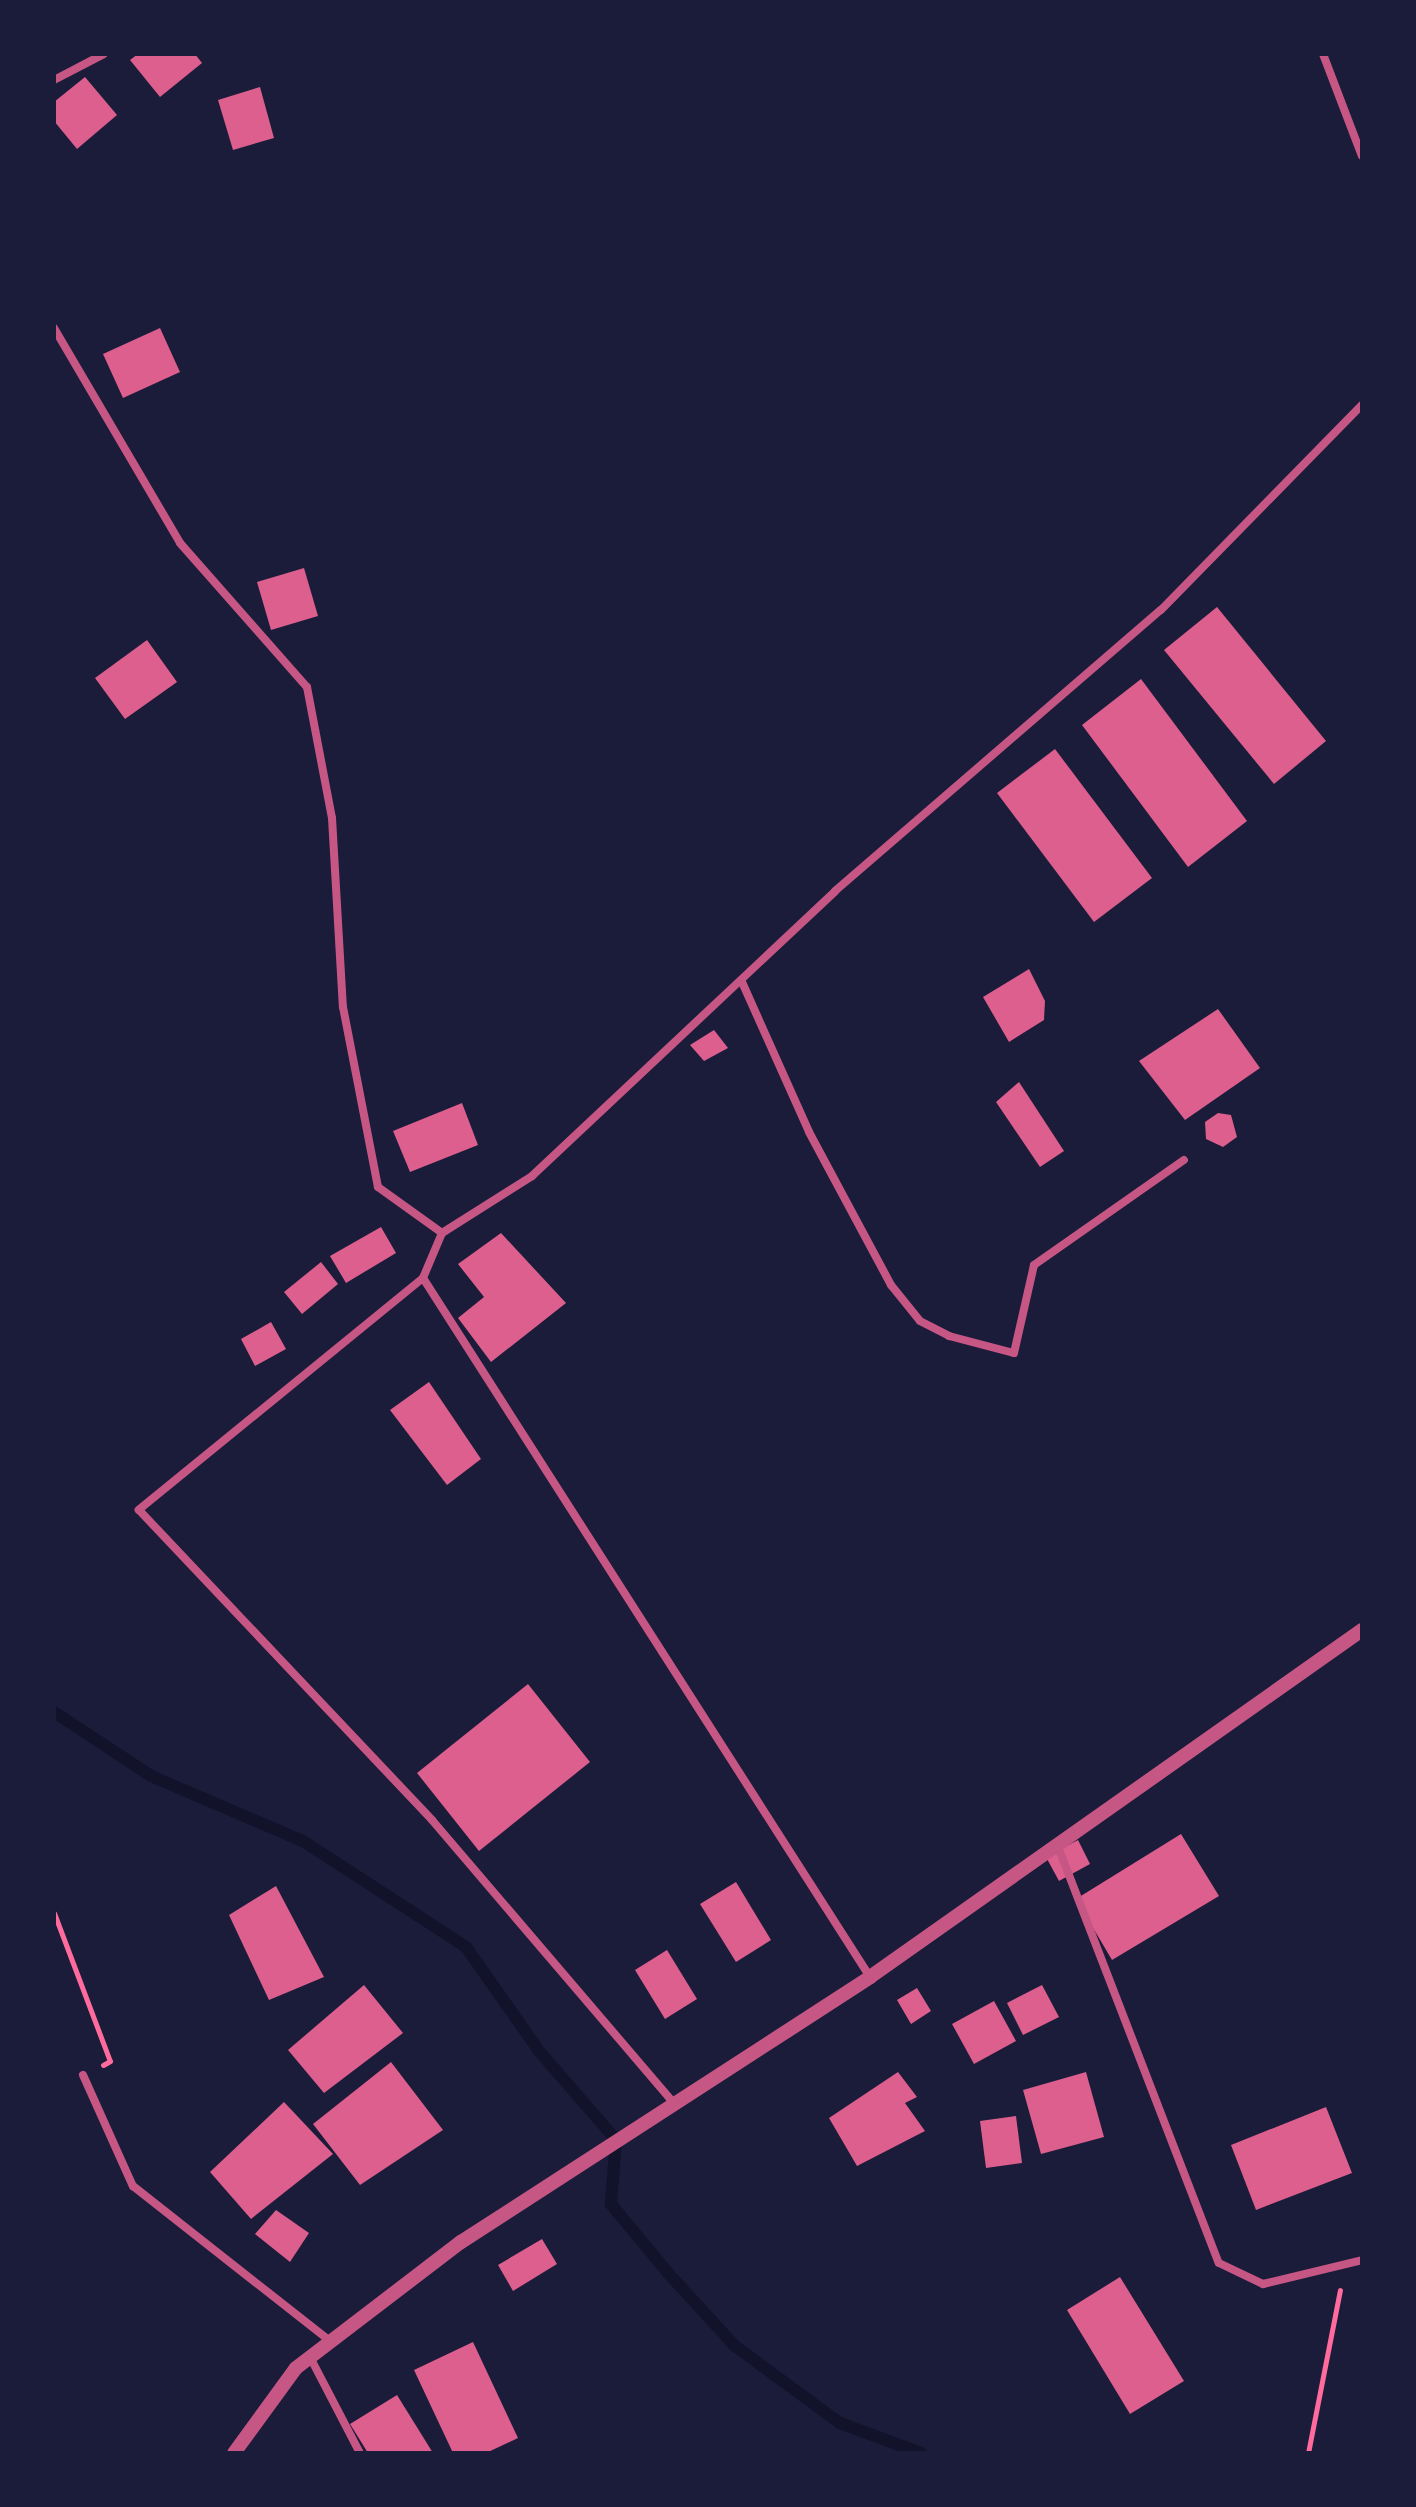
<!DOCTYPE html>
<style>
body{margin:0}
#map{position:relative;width:1416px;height:2507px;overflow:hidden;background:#1b1b3a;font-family:"PT Sans Narrow",sans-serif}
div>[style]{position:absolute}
.stream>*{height:12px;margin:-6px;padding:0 6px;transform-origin:6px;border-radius:6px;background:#12122b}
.building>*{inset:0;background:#dd5f8e}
.path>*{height:5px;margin:-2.5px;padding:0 2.5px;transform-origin:2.5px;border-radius:2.5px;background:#ff6b9d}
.minor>*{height:8px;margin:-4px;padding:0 4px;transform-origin:4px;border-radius:4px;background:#c65784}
.tertiary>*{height:14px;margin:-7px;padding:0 7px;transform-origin:7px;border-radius:7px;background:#c65784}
span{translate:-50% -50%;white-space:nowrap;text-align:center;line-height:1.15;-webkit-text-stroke:8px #1b1b3a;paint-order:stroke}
.frame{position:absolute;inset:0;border:56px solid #1b1b3a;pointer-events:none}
</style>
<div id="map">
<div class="stream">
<div style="left:54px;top:1712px;width:116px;rotate:33.4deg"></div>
<div style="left:151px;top:1776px;width:165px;rotate:23.2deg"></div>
<div style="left:303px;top:1841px;width:194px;rotate:33deg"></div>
<div style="left:466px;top:1947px;width:127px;rotate:54.9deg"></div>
<div style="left:539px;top:2051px;width:118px;rotate:49.1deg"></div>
<div style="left:616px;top:2140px;width:64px;rotate:94.5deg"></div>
<div style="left:611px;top:2204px;width:89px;rotate:50.4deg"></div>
<div style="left:668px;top:2273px;width:99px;rotate:47.5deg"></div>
<div style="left:735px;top:2346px;width:130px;rotate:36.3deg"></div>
<div style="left:840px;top:2423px;width:86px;rotate:20.3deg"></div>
</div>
<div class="building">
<div style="clip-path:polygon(138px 54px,195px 54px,202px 63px,160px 97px,130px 60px)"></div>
<div style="clip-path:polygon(85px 77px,117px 115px,77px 149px,54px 121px,54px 102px)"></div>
<div style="clip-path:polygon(260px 87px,274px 138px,233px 150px,218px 100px)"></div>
<div style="clip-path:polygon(160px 328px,180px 372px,123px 398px,103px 354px)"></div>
<div style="clip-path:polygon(304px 568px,318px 616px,271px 630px,257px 582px)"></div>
<div style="clip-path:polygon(1217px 607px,1326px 741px,1274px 784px,1164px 650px)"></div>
<div style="clip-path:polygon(147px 640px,177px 682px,125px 719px,95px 678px)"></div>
<div style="clip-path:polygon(1141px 679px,1247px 821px,1188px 867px,1082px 725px)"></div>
<div style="clip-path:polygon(1055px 749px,1152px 878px,1094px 922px,997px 793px)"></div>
<div style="clip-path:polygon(1029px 969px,1045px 1001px,1044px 1020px,1009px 1042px,983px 997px)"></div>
<div style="clip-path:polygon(1218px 1009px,1260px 1068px,1185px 1120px,1139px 1061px)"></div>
<div style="clip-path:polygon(714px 1030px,728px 1048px,704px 1061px,690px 1045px)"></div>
<div style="clip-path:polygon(1019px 1082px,1064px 1151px,1040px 1167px,996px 1102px)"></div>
<div style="clip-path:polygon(462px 1103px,478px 1145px,410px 1172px,393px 1131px)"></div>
<div style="clip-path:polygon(1218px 1113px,1231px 1115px,1237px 1137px,1223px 1147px,1206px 1139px,1205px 1122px)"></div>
<div style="clip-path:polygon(381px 1227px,396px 1253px,346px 1283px,330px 1256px)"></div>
<div style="clip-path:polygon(501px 1233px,566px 1303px,491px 1362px,458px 1318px,484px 1297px,458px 1264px)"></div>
<div style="clip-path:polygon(321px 1262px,338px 1284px,302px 1314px,284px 1292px)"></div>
<div style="clip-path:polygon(271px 1322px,286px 1349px,255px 1366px,241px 1339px)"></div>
<div style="clip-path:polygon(429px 1382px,481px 1459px,447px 1485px,390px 1410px)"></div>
<div style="clip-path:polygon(528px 1684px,590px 1762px,479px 1851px,417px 1773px)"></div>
<div style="clip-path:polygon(1181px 1834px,1219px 1896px,1112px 1960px,1076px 1899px)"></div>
<div style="clip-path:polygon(1078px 1840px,1090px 1864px,1059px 1881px,1046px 1857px)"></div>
<div style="clip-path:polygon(736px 1882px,771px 1940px,736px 1962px,700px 1904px)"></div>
<div style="clip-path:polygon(276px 1886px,324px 1977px,269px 2000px,229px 1915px)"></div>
<div style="clip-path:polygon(667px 1950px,697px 1999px,665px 2019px,635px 1970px)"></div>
<div style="clip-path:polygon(364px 1985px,403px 2033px,324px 2093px,288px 2050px)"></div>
<div style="clip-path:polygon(1042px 1985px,1059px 2017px,1023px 2035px,1007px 2003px)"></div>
<div style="clip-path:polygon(917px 1988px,931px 2011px,911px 2024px,897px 2000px)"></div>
<div style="clip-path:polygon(994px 2001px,1016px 2041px,974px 2064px,952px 2024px)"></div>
<div style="clip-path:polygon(391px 2062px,443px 2130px,360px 2185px,313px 2124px)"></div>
<div style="clip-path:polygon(898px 2072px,917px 2097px,905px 2103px,925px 2131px,857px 2166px,829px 2118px)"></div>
<div style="clip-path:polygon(1086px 2072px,1104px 2137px,1041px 2154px,1023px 2090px)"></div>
<div style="clip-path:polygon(284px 2102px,333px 2154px,251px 2219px,210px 2172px)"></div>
<div style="clip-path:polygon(1326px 2107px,1352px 2173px,1256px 2210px,1231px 2145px)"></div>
<div style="clip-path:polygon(1016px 2116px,1022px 2163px,986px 2168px,980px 2121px)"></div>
<div style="clip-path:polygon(276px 2210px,309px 2233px,290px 2262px,255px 2234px)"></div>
<div style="clip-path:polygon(542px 2239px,557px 2264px,513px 2291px,498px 2265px)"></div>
<div style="clip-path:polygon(1120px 2277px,1184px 2381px,1130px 2414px,1067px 2310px)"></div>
<div style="clip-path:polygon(473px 2342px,518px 2438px,486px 2453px,453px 2453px,414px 2370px)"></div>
<div style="clip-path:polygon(397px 2395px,433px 2453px,368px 2453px,350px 2424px)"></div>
</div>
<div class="path">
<div style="left:54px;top:1913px;width:158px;rotate:69.3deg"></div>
<div style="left:110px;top:2061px;width:8px;rotate:150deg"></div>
<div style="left:1308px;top:2453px;width:166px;rotate:-78.9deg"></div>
</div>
<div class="minor">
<div style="left:1323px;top:54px;width:109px;rotate:69.1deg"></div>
<div style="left:54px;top:80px;width:56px;rotate:-27.5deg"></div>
<div style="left:54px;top:328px;width:249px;rotate:59.6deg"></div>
<div style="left:180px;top:543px;width:192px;rotate:48.6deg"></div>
<div style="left:307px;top:687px;width:133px;rotate:79.2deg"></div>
<div style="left:332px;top:818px;width:189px;rotate:86.7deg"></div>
<div style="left:343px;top:1007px;width:183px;rotate:79deg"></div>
<div style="left:378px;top:1187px;width:79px;rotate:35.7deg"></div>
<div style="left:442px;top:1233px;width:107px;rotate:-32.3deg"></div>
<div style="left:532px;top:1176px;width:416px;rotate:-43.2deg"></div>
<div style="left:835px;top:891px;width:430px;rotate:-40.8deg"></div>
<div style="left:1161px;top:610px;width:287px;rotate:-45.6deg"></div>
<div style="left:742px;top:982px;width:164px;rotate:65.9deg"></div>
<div style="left:809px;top:1132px;width:174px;rotate:61.8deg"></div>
<div style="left:891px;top:1285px;width:46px;rotate:51.1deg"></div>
<div style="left:920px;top:1321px;width:33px;rotate:27deg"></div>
<div style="left:949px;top:1336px;width:67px;rotate:14.7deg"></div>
<div style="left:1014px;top:1353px;width:90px;rotate:-77.2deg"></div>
<div style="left:1034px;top:1265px;width:183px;rotate:-35deg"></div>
<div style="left:442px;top:1233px;width:49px;rotate:112.9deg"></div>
<div style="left:423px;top:1278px;width:367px;rotate:140.8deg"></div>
<div style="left:139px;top:1510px;width:427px;rotate:46.6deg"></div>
<div style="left:432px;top:1820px;width:371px;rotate:49.5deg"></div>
<div style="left:423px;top:1278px;width:830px;rotate:57.4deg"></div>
<div style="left:1057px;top:1844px;width:449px;rotate:68.9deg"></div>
<div style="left:1219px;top:2263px;width:49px;rotate:25.5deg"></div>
<div style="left:1263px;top:2284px;width:102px;rotate:-13.6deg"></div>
<div style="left:83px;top:2075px;width:122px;rotate:65.8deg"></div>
<div style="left:133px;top:2186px;width:251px;rotate:38.2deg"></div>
<div style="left:310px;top:2357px;width:108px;rotate:62.5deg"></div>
</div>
<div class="tertiary">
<div style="left:234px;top:2453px;width:105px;rotate:-53.9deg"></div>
<div style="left:296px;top:2368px;width:208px;rotate:-37.4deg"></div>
<div style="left:461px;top:2242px;width:487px;rotate:-32.9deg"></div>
<div style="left:870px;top:1977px;width:602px;rotate:-35.19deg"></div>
</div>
<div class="frame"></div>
</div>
